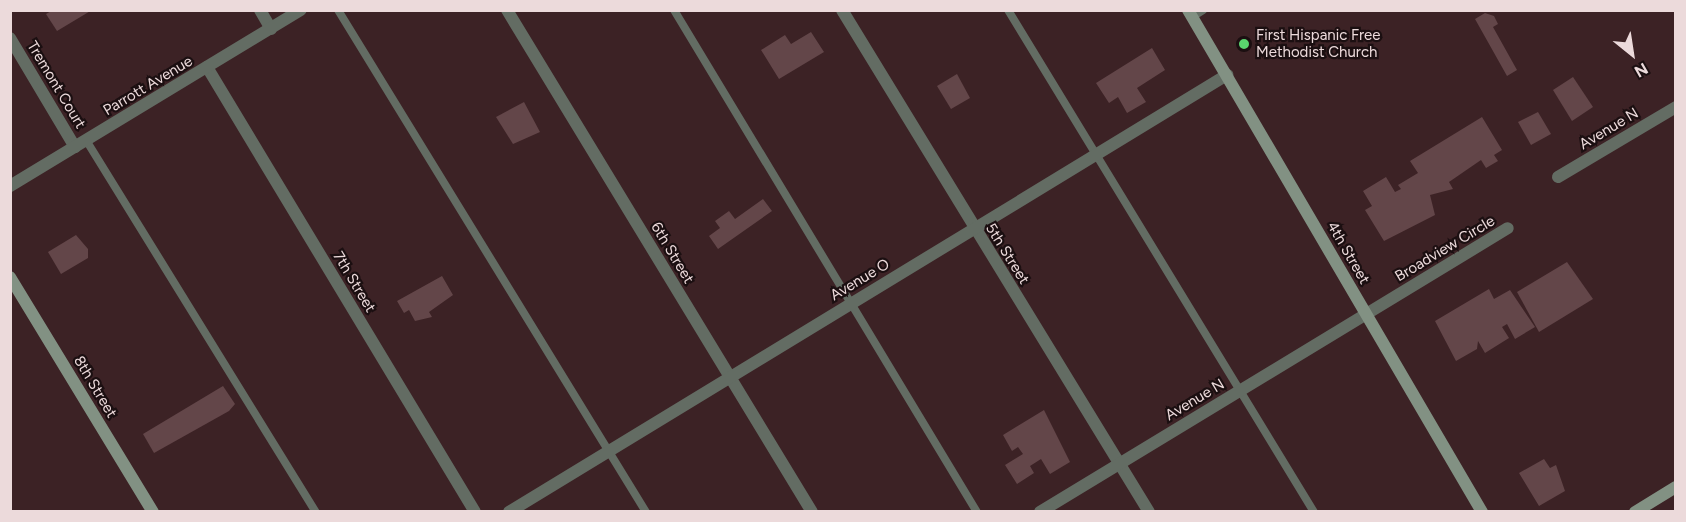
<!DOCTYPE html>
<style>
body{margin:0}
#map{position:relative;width:1686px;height:522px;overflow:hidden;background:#3c2225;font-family:Figtree,sans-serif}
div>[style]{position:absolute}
.building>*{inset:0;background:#634649}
.lane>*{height:8px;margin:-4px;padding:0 4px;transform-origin:4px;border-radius:4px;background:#636c63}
.street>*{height:12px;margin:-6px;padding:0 6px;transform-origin:6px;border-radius:6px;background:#636c63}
.secondary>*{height:12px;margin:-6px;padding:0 6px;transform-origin:6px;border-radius:6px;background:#829183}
.dots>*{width:16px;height:16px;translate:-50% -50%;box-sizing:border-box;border:3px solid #1b0f11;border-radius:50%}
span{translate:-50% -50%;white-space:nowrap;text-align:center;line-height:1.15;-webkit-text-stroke:4.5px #1b0f11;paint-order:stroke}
.poi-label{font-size:15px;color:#ecdadb}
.left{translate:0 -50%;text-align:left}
.street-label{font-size:15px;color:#ecdadb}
.frame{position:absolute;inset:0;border:12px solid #ecdadb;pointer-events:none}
.north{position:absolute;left:1602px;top:24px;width:60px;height:60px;-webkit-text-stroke:4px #1b0f11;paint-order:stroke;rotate:150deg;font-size:16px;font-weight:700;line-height:24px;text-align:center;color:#ecdadb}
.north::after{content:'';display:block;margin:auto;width:21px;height:27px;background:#ecdadb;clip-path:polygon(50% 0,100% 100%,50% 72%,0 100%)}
</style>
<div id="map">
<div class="building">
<div style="clip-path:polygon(53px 10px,92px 10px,57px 31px,46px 14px)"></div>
<div style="clip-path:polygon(1485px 13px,1494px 16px,1498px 24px,1493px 27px,1517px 70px,1507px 76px,1475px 19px)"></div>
<div style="clip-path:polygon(811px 32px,824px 52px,779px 79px,761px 50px,785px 35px,791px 44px)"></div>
<div style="clip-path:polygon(1152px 48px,1165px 70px,1137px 88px,1146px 102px,1127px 113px,1118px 97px,1109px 103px,1096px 83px)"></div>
<div style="clip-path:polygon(957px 74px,970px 98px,951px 109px,937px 86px)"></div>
<div style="clip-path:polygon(1573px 77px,1593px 107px,1572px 121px,1553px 90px)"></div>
<div style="clip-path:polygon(524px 102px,540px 132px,513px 144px,496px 117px)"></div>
<div style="clip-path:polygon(1538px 112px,1551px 134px,1531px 145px,1518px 122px)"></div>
<div style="clip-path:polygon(1482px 117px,1502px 150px,1494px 155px,1498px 161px,1486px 168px,1481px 160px,1449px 182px,1453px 189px,1430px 195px,1435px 215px,1384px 241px,1365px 210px,1372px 206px,1363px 191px,1386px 177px,1395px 192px,1401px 189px,1398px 185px,1418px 173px,1410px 161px)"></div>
<div style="clip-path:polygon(763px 199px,772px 211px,718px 249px,709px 236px,720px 228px,715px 221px,729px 211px,735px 219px)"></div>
<div style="clip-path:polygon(76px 235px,88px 249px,88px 258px,61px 274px,48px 252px)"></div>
<div style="clip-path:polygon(1567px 262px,1593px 299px,1539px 332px,1517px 292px)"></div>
<div style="clip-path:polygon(442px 276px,453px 295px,429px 312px,432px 317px,415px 321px,409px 310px,404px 313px,397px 301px)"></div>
<div style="clip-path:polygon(1489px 289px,1494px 299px,1510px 290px,1535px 327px,1515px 339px,1507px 324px,1502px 327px,1509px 338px,1485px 353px,1478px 341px,1477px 349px,1456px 361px,1435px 321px)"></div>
<div style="clip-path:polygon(223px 386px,235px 404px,229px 411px,154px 453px,143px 434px)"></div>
<div style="clip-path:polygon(1044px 410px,1070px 462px,1050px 474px,1041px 459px,1030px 466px,1034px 473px,1017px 484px,1005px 465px,1023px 454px,1018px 447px,1012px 451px,1003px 435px)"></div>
<div style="clip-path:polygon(1544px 459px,1550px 468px,1556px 465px,1565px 491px,1539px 506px,1519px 473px)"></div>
</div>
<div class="lane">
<div style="left:338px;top:10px;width:589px;rotate:58.47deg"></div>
<div style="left:674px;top:10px;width:586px;rotate:58.89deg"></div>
<div style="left:1008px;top:10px;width:588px;rotate:58.64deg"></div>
<div style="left:1192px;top:17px;width:13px;rotate:-32deg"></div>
<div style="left:86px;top:140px;width:437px;rotate:58.3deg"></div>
</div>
<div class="street">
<div style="left:260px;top:10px;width:22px;rotate:60deg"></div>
<div style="left:507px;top:10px;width:587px;rotate:58.72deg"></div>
<div style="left:842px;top:10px;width:588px;rotate:58.55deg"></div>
<div style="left:10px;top:38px;width:127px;rotate:59.2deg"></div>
<div style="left:207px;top:67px;width:519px;rotate:58.94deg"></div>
<div style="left:1558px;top:177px;width:137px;rotate:-30.7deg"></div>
<div style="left:10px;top:186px;width:340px;rotate:-31.2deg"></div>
<div style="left:509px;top:512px;width:841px;rotate:-31.33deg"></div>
<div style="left:1040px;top:512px;width:547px;rotate:-31.25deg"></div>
</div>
<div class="secondary">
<div style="left:1188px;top:10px;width:582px;rotate:59.64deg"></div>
<div style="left:10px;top:277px;width:275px;rotate:58.7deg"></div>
<div style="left:1635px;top:512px;width:48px;rotate:-31.4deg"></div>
</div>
<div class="dots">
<div style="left:1244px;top:44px;background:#5ad56e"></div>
</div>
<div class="poi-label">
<span class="left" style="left:1256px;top:44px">First Hispanic Free<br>Methodist Church</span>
</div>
<div class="street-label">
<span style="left:56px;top:85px;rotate:59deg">Tremont Court</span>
<span style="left:148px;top:86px;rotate:-31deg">Parrott Avenue</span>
<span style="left:1609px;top:129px;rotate:-31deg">Avenue N</span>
<span style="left:1445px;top:249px;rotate:-31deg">Broadview Circle</span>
<span style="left:672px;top:253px;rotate:59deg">6th Street</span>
<span style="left:1348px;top:253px;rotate:60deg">4th Street</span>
<span style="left:1007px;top:254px;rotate:58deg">5th Street</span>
<span style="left:860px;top:280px;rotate:-31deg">Avenue O</span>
<span style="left:354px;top:282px;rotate:59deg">7th Street</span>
<span style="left:95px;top:387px;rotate:59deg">8th Street</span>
<span style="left:1195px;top:400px;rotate:-31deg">Avenue N</span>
</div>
<div class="frame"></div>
<div class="north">N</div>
</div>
